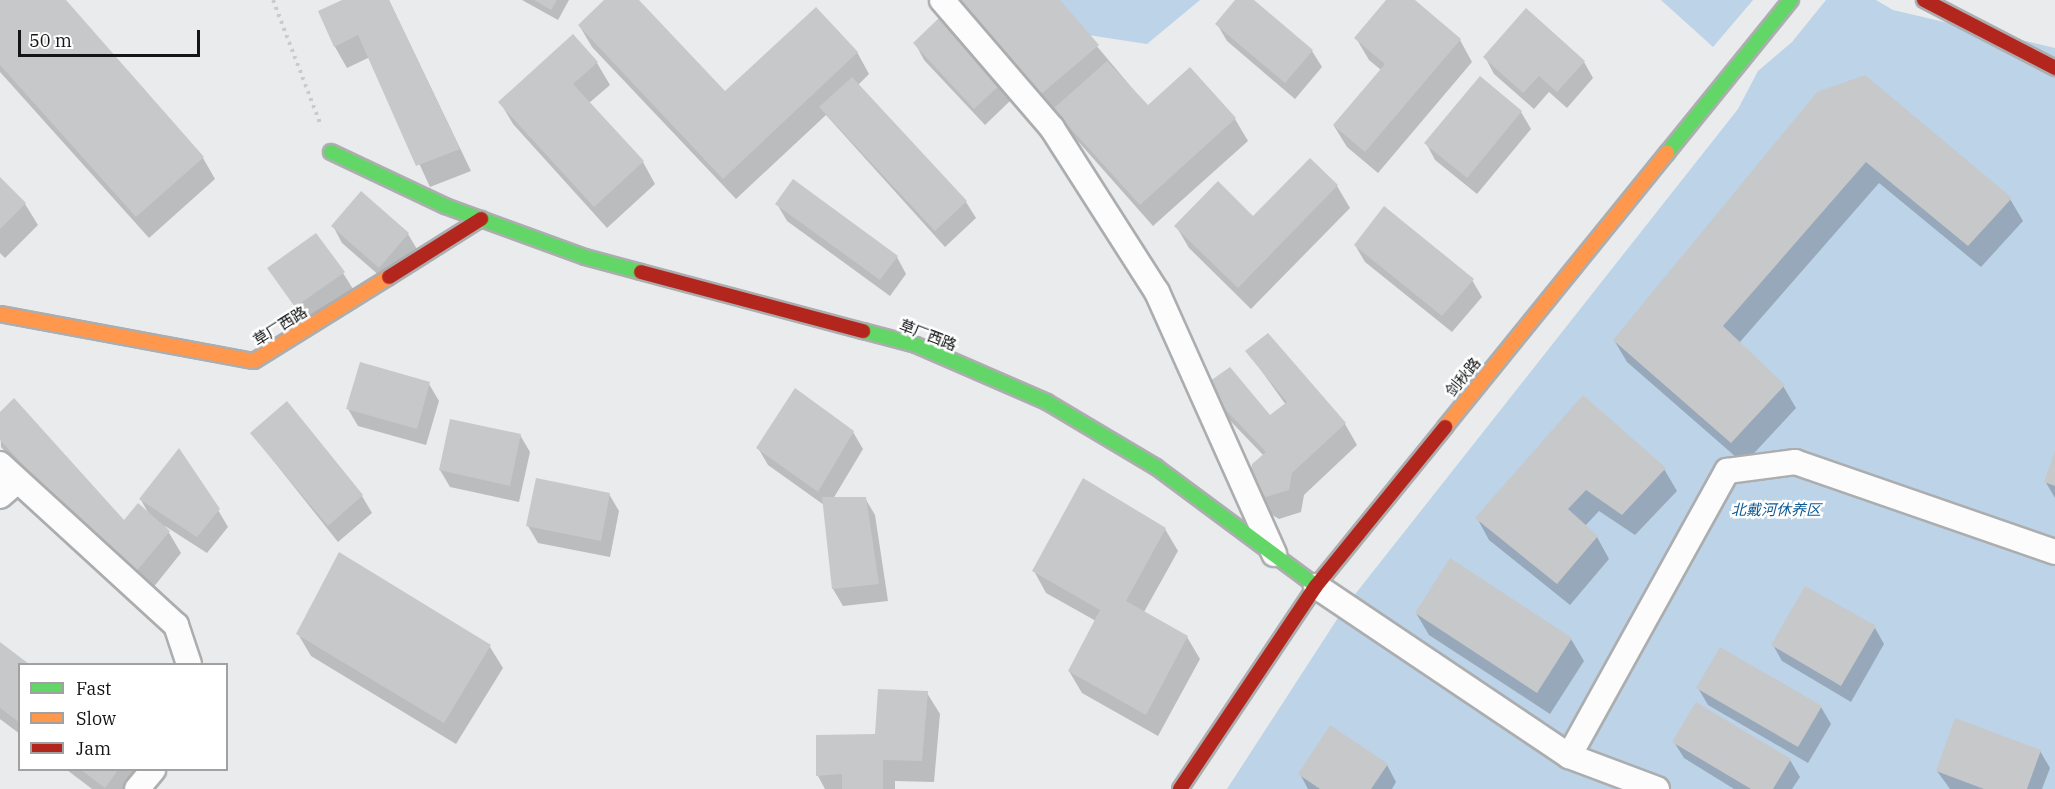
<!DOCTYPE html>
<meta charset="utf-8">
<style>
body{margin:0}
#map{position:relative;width:2055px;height:789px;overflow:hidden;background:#e9ebed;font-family:"IBM Plex Serif","Noto Sans SC",serif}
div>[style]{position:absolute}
.green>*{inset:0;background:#bcd3e8}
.shadow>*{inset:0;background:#0003}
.building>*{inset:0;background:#c7c8ca}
.path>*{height:4px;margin-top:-2px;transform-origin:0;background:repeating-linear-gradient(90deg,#cacbcb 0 3px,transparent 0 7.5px)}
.roads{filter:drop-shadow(2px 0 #acadaf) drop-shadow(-2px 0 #acadaf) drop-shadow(0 2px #acadaf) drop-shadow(0 -2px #acadaf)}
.street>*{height:24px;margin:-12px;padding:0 12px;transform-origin:12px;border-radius:12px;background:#fcfcfc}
.fast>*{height:14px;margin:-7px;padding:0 7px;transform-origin:7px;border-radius:7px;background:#63d668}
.slow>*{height:14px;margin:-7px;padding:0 7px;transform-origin:7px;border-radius:7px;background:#ff974d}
.jam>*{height:14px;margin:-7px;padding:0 7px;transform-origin:7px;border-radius:7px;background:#b3261e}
span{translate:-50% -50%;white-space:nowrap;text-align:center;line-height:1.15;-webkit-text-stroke:5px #fff;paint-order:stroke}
.street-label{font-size:15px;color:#141516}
.park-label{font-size:15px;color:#0d5a93;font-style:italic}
.legend{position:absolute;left:18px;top:663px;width:210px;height:108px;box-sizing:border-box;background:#fff;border:2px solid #a1a1a2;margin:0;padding:8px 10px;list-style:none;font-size:18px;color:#141516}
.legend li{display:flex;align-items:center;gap:12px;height:30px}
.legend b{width:30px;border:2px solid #a1a1a2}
.scale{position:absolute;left:18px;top:30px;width:182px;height:27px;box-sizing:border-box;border:3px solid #141516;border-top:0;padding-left:8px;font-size:18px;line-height:21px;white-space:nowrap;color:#141516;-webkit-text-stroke:4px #fff;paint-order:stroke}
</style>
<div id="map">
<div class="green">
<div style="clip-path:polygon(1046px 0,1200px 0,1147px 44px,1075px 33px)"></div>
<div style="clip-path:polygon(1661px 0,1753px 0,1713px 47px)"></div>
<div style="clip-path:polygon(1826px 0,1876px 0,1893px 10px,2055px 48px,2055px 789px,1227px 789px,1345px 607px,1738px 109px,1758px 71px,1792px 42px)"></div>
</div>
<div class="shadow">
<div style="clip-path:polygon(0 0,64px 0,203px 158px,215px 179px,149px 238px,0 72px)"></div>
<div style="clip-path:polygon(346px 0,389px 0,471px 171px,430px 187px,370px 57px,347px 68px,335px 47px)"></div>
<div style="clip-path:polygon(522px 0,569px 0,558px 20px)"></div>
<div style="clip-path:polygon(606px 0,637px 0,725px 94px,857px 52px,869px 74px,858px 85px,966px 202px,976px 218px,945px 247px,826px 115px,736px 199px,592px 47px,579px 25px)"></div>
<div style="clip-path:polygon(953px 0,1058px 0,1148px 107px,1190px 69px,1235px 119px,1248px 141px,1153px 226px)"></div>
<div style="clip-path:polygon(1237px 0,1252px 0,1312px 51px,1322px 67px,1295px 99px,1227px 41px,1217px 24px)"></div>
<div style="clip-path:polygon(1388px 0,1413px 0,1460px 40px,1472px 62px,1378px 173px,1347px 147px,1334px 126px,1381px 70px,1369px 60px,1356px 38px)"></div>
<div style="clip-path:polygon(573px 36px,597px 63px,610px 85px,589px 103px,643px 162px,655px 184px,607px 228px,513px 124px,500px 102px)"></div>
<div style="clip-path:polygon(915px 43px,1000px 85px,1010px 101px,985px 125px,924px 60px)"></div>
<div style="clip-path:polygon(1485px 57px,1584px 62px,1593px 78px,1567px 108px,1549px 92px,1534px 109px,1494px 74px)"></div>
<div style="clip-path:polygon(1480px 78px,1521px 112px,1531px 129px,1477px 194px,1435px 160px,1426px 143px)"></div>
<div style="clip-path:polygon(1818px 93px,2010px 199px,2023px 221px,1981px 267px,1879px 183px,1739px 343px,1783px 386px,1796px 408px,1744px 464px,1627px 362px,1614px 340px)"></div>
<div style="clip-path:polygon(1310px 160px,1337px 186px,1350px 208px,1251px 309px,1189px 248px,1176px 226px,1253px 218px)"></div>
<div style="clip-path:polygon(0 179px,25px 204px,38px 225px,5px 258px,0 253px)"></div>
<div style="clip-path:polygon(361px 193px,408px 234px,418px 251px,389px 284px,342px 243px,333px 226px)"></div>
<div style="clip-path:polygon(777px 204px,897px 257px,906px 274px,890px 296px,787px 221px)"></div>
<div style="clip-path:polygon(1355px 245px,1472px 280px,1482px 297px,1452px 332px,1365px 262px)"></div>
<div style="clip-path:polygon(269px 269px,343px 273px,353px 289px,306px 323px)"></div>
<div style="clip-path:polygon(1247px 351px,1345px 424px,1357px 445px,1304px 495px,1301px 512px,1279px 519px,1263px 509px,1250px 487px,1264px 456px,1218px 408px,1205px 387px,1270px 417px,1286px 405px)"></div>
<div style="clip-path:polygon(429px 384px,439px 401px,426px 445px,358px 426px,348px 409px)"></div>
<div style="clip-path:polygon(0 414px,124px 522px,149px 514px,141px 500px,218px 510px,228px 527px,207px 553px,165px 526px,181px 553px,148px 594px,109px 565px,1px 447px)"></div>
<div style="clip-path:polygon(853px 432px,863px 449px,833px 499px,865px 498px,875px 515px,888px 601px,843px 606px,833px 589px,824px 505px,768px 465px,758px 448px)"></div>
<div style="clip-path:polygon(252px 434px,362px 496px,372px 513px,338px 542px)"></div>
<div style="clip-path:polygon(520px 435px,530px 452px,519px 502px,450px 487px,440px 470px)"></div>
<div style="clip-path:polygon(2055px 455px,2055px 498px,2045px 481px)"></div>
<div style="clip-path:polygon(1664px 469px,1677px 491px,1635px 535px,1599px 511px,1585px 526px,1597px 537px,1609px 559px,1570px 605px,1489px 540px,1477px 518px)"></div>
<div style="clip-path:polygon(609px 494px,619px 511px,610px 557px,538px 543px,528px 526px)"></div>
<div style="clip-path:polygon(1165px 529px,1178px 551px,1144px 612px,1187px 637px,1200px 659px,1158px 736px,1082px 693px,1069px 671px,1096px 621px,1046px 593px,1034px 571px)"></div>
<div style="clip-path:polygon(339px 554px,490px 647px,503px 668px,456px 744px,311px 656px,298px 634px)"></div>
<div style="clip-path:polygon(1416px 613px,1571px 639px,1584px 661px,1550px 714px,1429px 635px)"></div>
<div style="clip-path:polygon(1875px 628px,1884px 644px,1851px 702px,1782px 661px,1773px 645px)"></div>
<div style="clip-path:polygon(0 644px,27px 664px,20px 664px,20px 734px,0 719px)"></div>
<div style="clip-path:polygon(1698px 688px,1821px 707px,1831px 724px,1808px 763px,1708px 705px)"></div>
<div style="clip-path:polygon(927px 693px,940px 714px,934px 782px,895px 781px,895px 789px,825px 789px,818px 776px,817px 736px,876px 735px)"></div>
<div style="clip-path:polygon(1674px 742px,1790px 760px,1800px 777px,1792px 789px,1734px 789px,1684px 758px)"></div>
<div style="clip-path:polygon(2040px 751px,2050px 768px,2042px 789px,1950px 789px,1937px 771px)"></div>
<div style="clip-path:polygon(1387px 765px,1396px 782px,1392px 789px,1308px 789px,1300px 774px)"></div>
<div style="clip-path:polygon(67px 770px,147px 770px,132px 789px,92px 789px)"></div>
</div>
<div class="building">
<div style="clip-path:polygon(0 0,66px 0,204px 157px,136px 217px,0 65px)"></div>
<div style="clip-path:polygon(342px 0,389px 0,460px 149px,416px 166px,358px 35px,334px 47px,318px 11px)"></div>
<div style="clip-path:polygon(534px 0,557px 0,551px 10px)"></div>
<div style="clip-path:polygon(604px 0,639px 0,725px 91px,816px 7px,858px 52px,723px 179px,578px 25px)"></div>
<div style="clip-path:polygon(958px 0,1060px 0,1099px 45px,1040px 95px)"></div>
<div style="clip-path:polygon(1235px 0,1254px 0,1313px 50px,1285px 83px,1215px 24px)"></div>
<div style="clip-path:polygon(1386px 0,1415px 0,1461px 39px,1365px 152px,1333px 125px,1385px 64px,1354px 38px)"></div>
<div style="clip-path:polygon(1526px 8px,1585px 61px,1557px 92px,1539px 76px,1523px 93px,1483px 57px)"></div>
<div style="clip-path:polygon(940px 17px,1001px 84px,974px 109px,913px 43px)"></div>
<div style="clip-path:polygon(573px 34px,598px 62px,573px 84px,644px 161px,594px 207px,498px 102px)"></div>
<div style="clip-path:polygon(1107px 61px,1148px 105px,1190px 67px,1236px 118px,1140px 205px,1053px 109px)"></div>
<div style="clip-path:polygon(1865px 75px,2012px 198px,1968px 246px,1866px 162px,1723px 326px,1785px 385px,1731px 443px,1613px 340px,1817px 92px)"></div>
<div style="clip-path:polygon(1480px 76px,1522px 111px,1467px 178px,1424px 143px)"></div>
<div style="clip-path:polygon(852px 77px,967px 201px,935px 231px,819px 107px)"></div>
<div style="clip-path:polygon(1310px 158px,1338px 185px,1238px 288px,1174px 226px,1218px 181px,1253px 216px)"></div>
<div style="clip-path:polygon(0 177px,26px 203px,0 229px)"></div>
<div style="clip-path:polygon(793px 179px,898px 256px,880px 280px,775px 204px)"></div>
<div style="clip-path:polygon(361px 191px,409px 233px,379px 268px,331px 226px)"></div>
<div style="clip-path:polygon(1384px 206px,1474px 279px,1442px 316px,1354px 245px)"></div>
<div style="clip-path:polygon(316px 233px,345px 272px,295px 307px,267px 268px)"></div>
<div style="clip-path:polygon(1268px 333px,1346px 423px,1292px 473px,1289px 490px,1266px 497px,1248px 487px,1252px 464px,1266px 452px,1203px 386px,1230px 367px,1270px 415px,1287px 402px,1245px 351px)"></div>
<div style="clip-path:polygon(360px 362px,430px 382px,417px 429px,346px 409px)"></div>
<div style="clip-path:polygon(795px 388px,854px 431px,818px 492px,756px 448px)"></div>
<div style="clip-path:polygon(1583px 395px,1666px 468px,1622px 515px,1586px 490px,1568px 509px,1598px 536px,1557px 584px,1475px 518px)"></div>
<div style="clip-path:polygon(14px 398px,124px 520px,138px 503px,170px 531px,135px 573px,95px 543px,0 440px,0 412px)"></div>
<div style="clip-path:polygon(287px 401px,363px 495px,328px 526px,250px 433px)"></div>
<div style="clip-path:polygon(450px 419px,521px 434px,510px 486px,439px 470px)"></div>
<div style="clip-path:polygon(179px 448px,220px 509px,197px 537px,139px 499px)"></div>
<div style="clip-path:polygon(2055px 451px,2055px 486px,2044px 482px)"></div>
<div style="clip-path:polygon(536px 478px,610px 493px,601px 541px,526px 526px)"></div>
<div style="clip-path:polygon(1083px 478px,1166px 528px,1126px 601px,1188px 636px,1146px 715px,1068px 671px,1100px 610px,1032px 571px)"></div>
<div style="clip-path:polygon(822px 497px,866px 497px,879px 584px,832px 589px)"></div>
<div style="clip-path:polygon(339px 552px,491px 645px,444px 723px,296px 634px)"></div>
<div style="clip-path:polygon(1450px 558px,1572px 638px,1537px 693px,1415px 613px)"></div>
<div style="clip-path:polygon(1805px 586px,1876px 626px,1841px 686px,1771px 645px)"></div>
<div style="clip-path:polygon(0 642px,29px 664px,20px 664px,20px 723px,0 708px)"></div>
<div style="clip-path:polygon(1720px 647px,1822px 706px,1798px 747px,1696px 688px)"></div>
<div style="clip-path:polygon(878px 689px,928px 691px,922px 761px,883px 760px,883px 789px,842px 789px,842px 774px,816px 776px,816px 735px,875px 734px)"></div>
<div style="clip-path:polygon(1696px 702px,1791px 759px,1773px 789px,1751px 789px,1672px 742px)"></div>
<div style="clip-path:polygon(1955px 718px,2041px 750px,2027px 789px,1984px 789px,1936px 771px)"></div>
<div style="clip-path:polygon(1330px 725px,1388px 764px,1371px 789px,1320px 789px,1298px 774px)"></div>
<div style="clip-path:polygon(81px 770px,118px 770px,105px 788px)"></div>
</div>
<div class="path">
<div style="left:273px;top:0;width:135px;rotate:69.1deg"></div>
</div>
<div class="roads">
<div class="street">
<div style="left:942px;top:0;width:169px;rotate:49.3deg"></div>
<div style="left:1052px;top:128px;width:195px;rotate:57.4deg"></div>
<div style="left:1157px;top:292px;width:287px;rotate:65.9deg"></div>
<div style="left:0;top:464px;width:239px;rotate:42.5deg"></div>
<div style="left:176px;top:625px;width:41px;rotate:71.6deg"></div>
<div style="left:0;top:496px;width:23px;rotate:-41deg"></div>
<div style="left:1316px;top:586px;width:305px;rotate:33.9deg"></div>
<div style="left:1569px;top:756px;width:94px;rotate:20.6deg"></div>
<div style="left:1569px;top:756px;width:326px;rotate:-61deg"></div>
<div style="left:1727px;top:471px;width:69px;rotate:-7.5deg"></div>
<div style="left:1795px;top:462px;width:275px;rotate:19.1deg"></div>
<div style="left:137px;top:789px;width:25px;rotate:-50deg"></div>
</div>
<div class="fast">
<div style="left:331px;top:152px;width:126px;rotate:25.3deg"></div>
<div style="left:445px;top:206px;width:149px;rotate:20deg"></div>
<div style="left:585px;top:257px;width:58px;rotate:15deg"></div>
<div style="left:1667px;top:153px;width:197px;rotate:-51deg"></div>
<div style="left:863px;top:331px;width:55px;rotate:14.8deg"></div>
<div style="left:916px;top:345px;width:143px;rotate:23.5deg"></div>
<div style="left:1047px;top:402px;width:127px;rotate:30.8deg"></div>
<div style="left:1156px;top:467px;width:199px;rotate:36.6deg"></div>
</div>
<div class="slow">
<div style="left:0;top:314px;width:258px;rotate:10.5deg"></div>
<div style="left:254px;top:361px;width:159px;rotate:-31.9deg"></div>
<div style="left:1445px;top:427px;width:353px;rotate:-51deg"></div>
</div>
<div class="jam">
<div style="left:1924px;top:0;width:148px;rotate:27.4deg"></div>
<div style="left:641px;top:272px;width:230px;rotate:14.9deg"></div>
<div style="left:389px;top:277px;width:109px;rotate:-32.2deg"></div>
<div style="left:1180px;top:789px;width:244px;rotate:-56.2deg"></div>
<div style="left:1316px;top:586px;width:205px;rotate:-50.9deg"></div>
</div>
</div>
<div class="street-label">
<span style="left:280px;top:326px;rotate:-32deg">草厂西路</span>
<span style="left:928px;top:335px;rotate:21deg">草厂西路</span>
<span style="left:1463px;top:377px;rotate:-51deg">剑秋路</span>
</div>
<div class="park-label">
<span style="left:1776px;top:510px">北戴河休养区</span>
</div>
<ul class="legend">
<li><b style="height:8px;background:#63d668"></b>Fast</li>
<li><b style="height:8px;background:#ff974d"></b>Slow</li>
<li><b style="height:8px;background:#b3261e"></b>Jam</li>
</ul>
<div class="scale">50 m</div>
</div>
